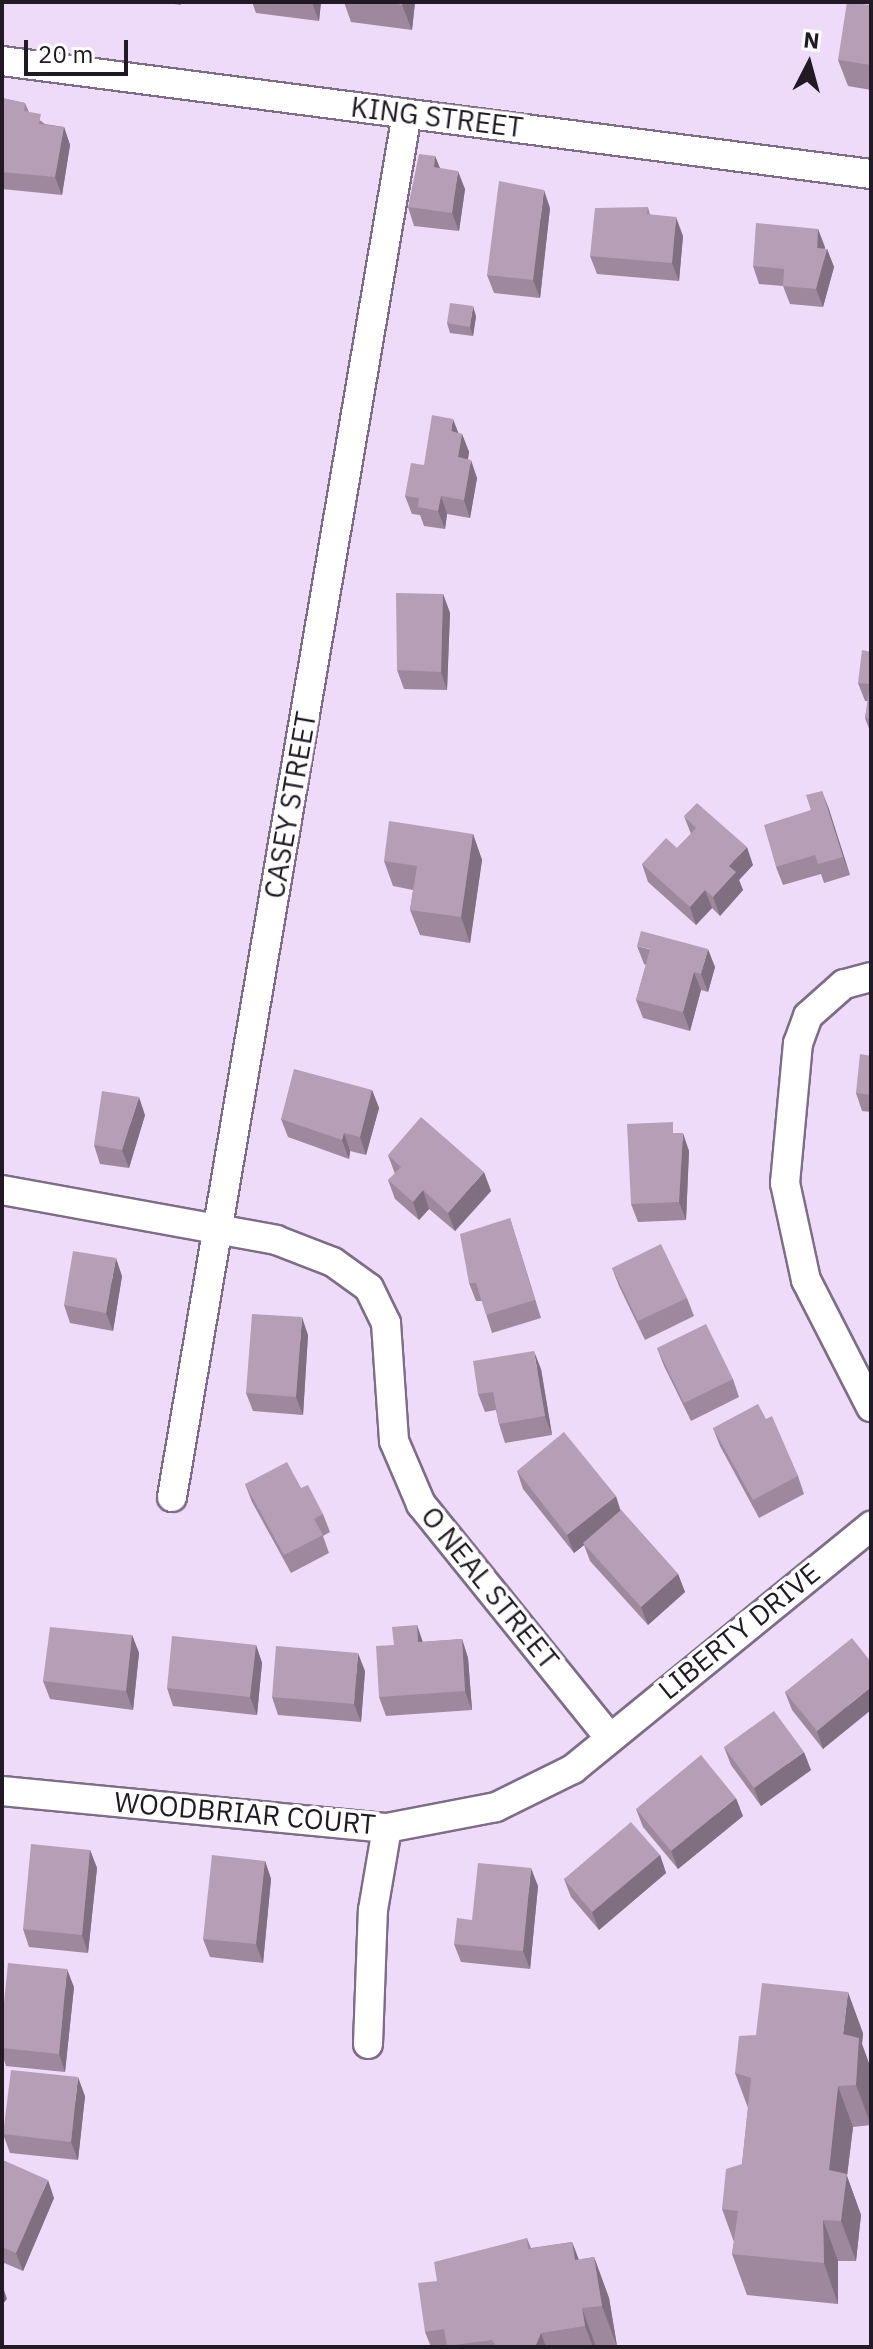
<!DOCTYPE html>
<style>
body{margin:0}
#map{position:relative;width:873px;height:2349px;overflow:hidden;background:#eddbf9;font-family:"IBM Plex Sans",sans-serif}
div>[style]{position:absolute}
.roads{filter:drop-shadow(2px 0 #7d6d87) drop-shadow(-2px 0 #7d6d87) drop-shadow(0 2px #7d6d87) drop-shadow(0 -2px #7d6d87)}
.minor>*{height:28px;margin:-14px;padding:0 14px;transform-origin:14px;border-radius:14px;background:#fff}
.wall>*{inset:0;background:#9d889d}
.shaded-wall>*{inset:0;background:#7f6f80}
.building>*{inset:0;background:#b69eb7}
span{translate:-50% -50%;white-space:nowrap;text-align:center;line-height:1.15;-webkit-text-stroke:7px #fff;paint-order:stroke}
.street-label{font-size:28px;color:#211a25}
.frame{position:absolute;inset:0;border:4px solid #211a25;pointer-events:none}
.north{position:absolute;left:769px;top:24px;width:80px;height:80px;-webkit-text-stroke:6px #fff;paint-order:stroke;rotate:6deg;font-size:22px;font-weight:700;line-height:32px;text-align:center;color:#211a25}
.north::after{content:'';display:block;margin:auto;width:28px;height:36px;background:#211a25;clip-path:polygon(50% 0,100% 100%,50% 72%,0 100%)}
.scale{position:absolute;left:24px;top:40px;width:104px;height:36px;box-sizing:border-box;border:4px solid #211a25;border-top:0;padding-left:10px;font-size:24px;line-height:28px;white-space:nowrap;color:#211a25;-webkit-text-stroke:6px #fff;paint-order:stroke}
</style>
<div id="map">
<div class="roads">
<div class="minor">
<div style="left:2px;top:61px;width:876px;rotate:7.41deg"></div>
<div style="left:871px;top:977px;width:28px;rotate:165deg"></div>
<div style="left:844px;top:984px;width:48px;rotate:138.4deg"></div>
<div style="left:808px;top:1016px;width:29px;rotate:110deg"></div>
<div style="left:798px;top:1043px;width:141px;rotate:95.3deg"></div>
<div style="left:785px;top:1183px;width:99px;rotate:77.8deg"></div>
<div style="left:806px;top:1280px;width:143px;rotate:62.9deg"></div>
<div style="left:2px;top:1190px;width:279px;rotate:10.3deg"></div>
<div style="left:276px;top:1240px;width:61px;rotate:21.1deg"></div>
<div style="left:333px;top:1262px;width:44px;rotate:35.8deg"></div>
<div style="left:369px;top:1288px;width:39px;rotate:64deg"></div>
<div style="left:386px;top:1323px;width:118px;rotate:86.1deg"></div>
<div style="left:394px;top:1441px;width:69px;rotate:66.8deg"></div>
<div style="left:421px;top:1504px;width:299px;rotate:51.1deg"></div>
<div style="left:172px;top:1497px;width:1403px;rotate:-80.36deg"></div>
<div style="left:2px;top:1791px;width:387px;rotate:5.5deg"></div>
<div style="left:387px;top:1828px;width:111px;rotate:-10.9deg"></div>
<div style="left:496px;top:1807px;width:86px;rotate:-26.3deg"></div>
<div style="left:573px;top:1769px;width:385px;rotate:-39.2deg"></div>
<div style="left:368px;top:2044px;width:134px;rotate:-87.9deg"></div>
<div style="left:373px;top:1910px;width:83px;rotate:-80.3deg"></div>
</div>
</div>
<div class="wall">
<div style="clip-path:polygon(161px 2px,181px 2px,181px 5px)"></div>
<div style="clip-path:polygon(252px 2px,321px 2px,319px 21px,256px 13px)"></div>
<div style="clip-path:polygon(344px 2px,415px 2px,412px 30px,351px 22px)"></div>
<div style="clip-path:polygon(871px 5px,871px 90px,848px 86px,838px 60px)"></div>
<div style="clip-path:polygon(2px 98px,25px 103px,29px 112px,45px 124px,64px 127px,70px 145px,62px 195px,2px 189px)"></div>
<div style="clip-path:polygon(435px 156px,440px 168px,465px 189px,459px 231px,414px 226px,408px 207px)"></div>
<div style="clip-path:polygon(648px 207px,650px 215px,683px 236px,679px 281px,597px 274px,590px 256px)"></div>
<div style="clip-path:polygon(550px 208px,540px 298px,494px 293px,487px 275px)"></div>
<div style="clip-path:polygon(818px 229px,825px 249px,827px 249px,834px 267px,823px 307px,790px 304px,783px 286px,759px 284px,753px 266px)"></div>
<div style="clip-path:polygon(476px 316px,473px 336px,450px 333px,447px 323px)"></div>
<div style="clip-path:polygon(458px 433px,462px 434px,469px 452px,468px 459px,477px 478px,470px 518px,447px 514px,445px 529px,424px 526px,420px 515px,412px 514px,405px 496px,424px 465px)"></div>
<div style="clip-path:polygon(443px 594px,450px 613px,447px 690px,404px 689px,397px 670px)"></div>
<div style="clip-path:polygon(871px 652px,871px 734px,865px 718px,868px 701px,865px 701px,858px 683px)"></div>
<div style="clip-path:polygon(822px 791px,850px 875px,824px 883px,821px 874px,783px 885px,776px 867px)"></div>
<div style="clip-path:polygon(684px 816px,753px 865px,739px 880px,743px 890px,720px 916px,712px 908px,696px 925px,648px 882px,642px 864px,677px 848px,691px 834px)"></div>
<div style="clip-path:polygon(473px 834px,482px 860px,470px 943px,420px 935px,410px 910px,413px 890px,393px 886px,384px 861px)"></div>
<div style="clip-path:polygon(637px 946px,715px 967px,708px 992px,701px 990px,690px 1031px,643px 1018px,636px 1000px,646px 965px,644px 964px)"></div>
<div style="clip-path:polygon(871px 1056px,871px 1112px,862px 1111px,856px 1093px)"></div>
<div style="clip-path:polygon(372px 1090px,379px 1108px,366px 1155px,350px 1151px,349px 1159px,288px 1137px,281px 1119px)"></div>
<div style="clip-path:polygon(145px 1115px,129px 1168px,100px 1164px,94px 1145px)"></div>
<div style="clip-path:polygon(677px 1133px,689px 1151px,686px 1220px,638px 1222px,631px 1204px)"></div>
<div style="clip-path:polygon(388px 1155px,491px 1191px,455px 1231px,429px 1209px,419px 1220px,395px 1199px,388px 1180px,395px 1174px)"></div>
<div style="clip-path:polygon(510px 1218px,541px 1318px,492px 1333px,482px 1301px,476px 1301px,469px 1283px)"></div>
<div style="clip-path:polygon(612px 1268px,687px 1298px,694px 1316px,645px 1340px,619px 1286px)"></div>
<div style="clip-path:polygon(122px 1276px,113px 1331px,70px 1323px,64px 1305px)"></div>
<div style="clip-path:polygon(308px 1335px,303px 1415px,253px 1411px,246px 1393px)"></div>
<div style="clip-path:polygon(657px 1348px,733px 1379px,739px 1397px,691px 1421px,664px 1366px)"></div>
<div style="clip-path:polygon(541px 1369px,552px 1435px,505px 1443px,499px 1424px,496px 1410px,485px 1412px,478px 1394px)"></div>
<div style="clip-path:polygon(766px 1419px,798px 1476px,804px 1494px,759px 1518px,720px 1446px,713px 1428px)"></div>
<div style="clip-path:polygon(517px 1471px,621px 1510px,678px 1574px,685px 1592px,648px 1625px,590px 1561px,584px 1545px,574px 1553px,523px 1489px)"></div>
<div style="clip-path:polygon(245px 1484px,301px 1488px,323px 1514px,330px 1532px,323px 1536px,329px 1553px,291px 1573px,252px 1502px)"></div>
<div style="clip-path:polygon(417px 1625px,423px 1642px,462px 1639px,468px 1658px,472px 1710px,386px 1716px,379px 1697px,394px 1645px)"></div>
<div style="clip-path:polygon(132px 1635px,139px 1653px,133px 1710px,50px 1699px,43px 1681px)"></div>
<div style="clip-path:polygon(256px 1645px,262px 1663px,257px 1715px,173px 1706px,167px 1688px)"></div>
<div style="clip-path:polygon(871px 1662px,823px 1749px,792px 1710px,785px 1692px)"></div>
<div style="clip-path:polygon(365px 1671px,361px 1722px,278px 1715px,272px 1697px)"></div>
<div style="clip-path:polygon(724px 1747px,811px 1770px,761px 1806px,731px 1765px)"></div>
<div style="clip-path:polygon(636px 1809px,743px 1816px,678px 1869px,643px 1827px)"></div>
<div style="clip-path:polygon(90px 1850px,97px 1868px,88px 1953px,29px 1947px,23px 1929px)"></div>
<div style="clip-path:polygon(660px 1855px,666px 1873px,599px 1930px,571px 1897px,564px 1879px)"></div>
<div style="clip-path:polygon(265px 1861px,271px 1879px,263px 1963px,210px 1957px,203px 1939px)"></div>
<div style="clip-path:polygon(538px 1886px,530px 1969px,461px 1962px,454px 1944px)"></div>
<div style="clip-path:polygon(74px 1987px,65px 2072px,6px 2066px,2px 2054px,2px 2023px)"></div>
<div style="clip-path:polygon(863px 2033px,862px 2044px,871px 2069px,871px 2125px,853px 2127px,847px 2176px,861px 2215px,856px 2261px,838px 2261px,838px 2304px,747px 2295px,732px 2254px,734px 2242px,722px 2209px,742px 2164px,748px 2108px,735px 2073px)"></div>
<div style="clip-path:polygon(85px 2096px,78px 2160px,10px 2153px,3px 2134px)"></div>
<div style="clip-path:polygon(2px 2162px,54px 2198px,23px 2271px,2px 2262px)"></div>
<div style="clip-path:polygon(527px 2238px,531px 2248px,572px 2242px,579px 2260px,594px 2257px,609px 2298px,617px 2346px,431px 2347px,425px 2332px,437px 2281px)"></div>
</div>
<div class="shaded-wall">
<div style="clip-path:polygon(312px 2px,321px 2px,319px 21px)"></div>
<div style="clip-path:polygon(403px 2px,415px 2px,412px 30px,402px 5px)"></div>
<div style="clip-path:polygon(64px 127px,70px 145px,62px 195px,55px 177px)"></div>
<div style="clip-path:polygon(435px 156px,442px 174px,434px 167px)"></div>
<div style="clip-path:polygon(458px 171px,465px 189px,459px 231px,452px 213px)"></div>
<div style="clip-path:polygon(544px 190px,550px 208px,540px 298px,533px 280px)"></div>
<div style="clip-path:polygon(676px 217px,683px 236px,679px 281px,672px 263px)"></div>
<div style="clip-path:polygon(818px 229px,825px 247px,824px 261px,827px 249px,834px 267px,823px 307px,816px 289px)"></div>
<div style="clip-path:polygon(473px 306px,476px 316px,473px 336px,470px 327px)"></div>
<div style="clip-path:polygon(453px 419px,460px 437px,451px 431px)"></div>
<div style="clip-path:polygon(462px 434px,469px 452px,465px 476px,458px 457px)"></div>
<div style="clip-path:polygon(471px 460px,477px 478px,470px 518px,464px 500px)"></div>
<div style="clip-path:polygon(441px 496px,447px 514px,445px 529px,438px 511px)"></div>
<div style="clip-path:polygon(443px 594px,450px 613px,447px 690px,441px 672px)"></div>
<div style="clip-path:polygon(822px 791px,829px 809px,850px 875px,843px 857px)"></div>
<div style="clip-path:polygon(473px 834px,482px 860px,470px 943px,461px 917px)"></div>
<div style="clip-path:polygon(747px 847px,753px 865px,739px 880px,743px 890px,720px 916px,713px 897px,729px 866px)"></div>
<div style="clip-path:polygon(705px 890px,712px 908px,696px 925px,690px 907px)"></div>
<div style="clip-path:polygon(708px 949px,715px 967px,708px 992px,701px 974px)"></div>
<div style="clip-path:polygon(694px 972px,701px 990px,690px 1031px,683px 1012px)"></div>
<div style="clip-path:polygon(372px 1090px,379px 1108px,366px 1155px,360px 1137px)"></div>
<div style="clip-path:polygon(139px 1097px,145px 1115px,129px 1168px,122px 1150px)"></div>
<div style="clip-path:polygon(344px 1133px,350px 1151px,349px 1159px,342px 1140px)"></div>
<div style="clip-path:polygon(683px 1133px,689px 1151px,686px 1220px,679px 1202px)"></div>
<div style="clip-path:polygon(484px 1172px,491px 1191px,455px 1231px,448px 1213px)"></div>
<div style="clip-path:polygon(423px 1190px,429px 1209px,419px 1220px,413px 1202px)"></div>
<div style="clip-path:polygon(116px 1258px,122px 1276px,113px 1331px,106px 1313px)"></div>
<div style="clip-path:polygon(302px 1317px,308px 1335px,303px 1415px,296px 1397px)"></div>
<div style="clip-path:polygon(534px 1351px,541px 1369px,552px 1435px,545px 1416px)"></div>
<div style="clip-path:polygon(616px 1496px,622px 1515px,574px 1553px,567px 1535px)"></div>
<div style="clip-path:polygon(678px 1574px,685px 1592px,648px 1625px,641px 1607px)"></div>
<div style="clip-path:polygon(417px 1625px,423px 1644px,418px 1642px)"></div>
<div style="clip-path:polygon(132px 1635px,139px 1653px,133px 1710px,126px 1691px)"></div>
<div style="clip-path:polygon(462px 1639px,468px 1658px,472px 1710px,465px 1691px)"></div>
<div style="clip-path:polygon(256px 1645px,262px 1663px,257px 1715px,250px 1697px)"></div>
<div style="clip-path:polygon(358px 1653px,365px 1671px,361px 1722px,354px 1704px)"></div>
<div style="clip-path:polygon(871px 1687px,871px 1710px,823px 1749px,817px 1731px)"></div>
<div style="clip-path:polygon(804px 1752px,811px 1770px,761px 1806px,754px 1788px)"></div>
<div style="clip-path:polygon(736px 1798px,743px 1816px,678px 1869px,671px 1851px)"></div>
<div style="clip-path:polygon(90px 1850px,97px 1868px,88px 1953px,82px 1935px)"></div>
<div style="clip-path:polygon(660px 1855px,666px 1873px,599px 1930px,592px 1912px)"></div>
<div style="clip-path:polygon(265px 1861px,271px 1879px,263px 1963px,256px 1944px)"></div>
<div style="clip-path:polygon(531px 1868px,538px 1886px,530px 1969px,523px 1951px)"></div>
<div style="clip-path:polygon(67px 1969px,74px 1987px,65px 2072px,59px 2054px)"></div>
<div style="clip-path:polygon(848px 1992px,863px 2033px,862px 2044px,871px 2069px,871px 2125px,856px 2085px,843px 2034px)"></div>
<div style="clip-path:polygon(78px 2077px,85px 2096px,78px 2160px,71px 2142px)"></div>
<div style="clip-path:polygon(838px 2086px,853px 2127px,847px 2176px,861px 2215px,856px 2261px,841px 2221px,829px 2170px)"></div>
<div style="clip-path:polygon(48px 2180px,54px 2198px,23px 2271px,16px 2253px)"></div>
<div style="clip-path:polygon(823px 2220px,838px 2261px,838px 2304px,824px 2263px)"></div>
<div style="clip-path:polygon(572px 2242px,587px 2282px,575px 2260px)"></div>
<div style="clip-path:polygon(594px 2257px,609px 2298px,617px 2346px,602px 2306px)"></div>
<div style="clip-path:polygon(2px 2284px,7px 2299px,2px 2305px)"></div>
<div style="clip-path:polygon(582px 2308px,596px 2347px,593px 2347px,585px 2326px)"></div>
<div style="clip-path:polygon(541px 2333px,546px 2347px,535px 2347px)"></div>
</div>
<div class="building">
<div style="clip-path:polygon(383px 2px,403px 2px,402px 5px)"></div>
<div style="clip-path:polygon(847px 2px,871px 5px,871px 65px,838px 60px)"></div>
<div style="clip-path:polygon(2px 98px,25px 103px,24px 111px,41px 114px,39px 124px,64px 127px,55px 177px,2px 172px)"></div>
<div style="clip-path:polygon(419px 154px,435px 156px,434px 167px,458px 171px,452px 213px,408px 207px)"></div>
<div style="clip-path:polygon(499px 181px,544px 190px,533px 280px,487px 275px)"></div>
<div style="clip-path:polygon(648px 207px,647px 214px,676px 217px,672px 263px,590px 256px,595px 208px)"></div>
<div style="clip-path:polygon(756px 223px,818px 229px,817px 248px,827px 249px,816px 289px,783px 286px,784px 269px,753px 266px)"></div>
<div style="clip-path:polygon(450px 303px,473px 306px,470px 327px,447px 323px)"></div>
<div style="clip-path:polygon(432px 415px,453px 419px,451px 431px,462px 434px,458px 457px,471px 460px,464px 500px,441px 496px,438px 511px,418px 507px,419px 498px,405px 496px,411px 463px,424px 465px)"></div>
<div style="clip-path:polygon(396px 593px,443px 594px,441px 672px,397px 670px)"></div>
<div style="clip-path:polygon(862px 650px,871px 652px,871px 719px,865px 718px,870px 684px,858px 683px)"></div>
<div style="clip-path:polygon(822px 791px,843px 857px,818px 864px,815px 855px,776px 867px,764px 825px,811px 810px,806px 795px)"></div>
<div style="clip-path:polygon(697px 803px,747px 847px,729px 866px,736px 872px,713px 897px,705px 890px,690px 907px,642px 864px,666px 838px,677px 848px,696px 828px,684px 816px)"></div>
<div style="clip-path:polygon(389px 821px,473px 834px,461px 917px,410px 910px,417px 866px,384px 861px)"></div>
<div style="clip-path:polygon(641px 931px,708px 949px,701px 974px,694px 972px,683px 1012px,636px 1000px,650px 949px,637px 946px)"></div>
<div style="clip-path:polygon(860px 1054px,871px 1056px,871px 1095px,856px 1093px)"></div>
<div style="clip-path:polygon(294px 1069px,372px 1090px,360px 1137px,344px 1133px,342px 1140px,281px 1119px)"></div>
<div style="clip-path:polygon(102px 1091px,139px 1097px,122px 1150px,94px 1145px)"></div>
<div style="clip-path:polygon(421px 1117px,484px 1172px,448px 1213px,423px 1190px,413px 1202px,388px 1180px,401px 1167px,388px 1155px)"></div>
<div style="clip-path:polygon(673px 1122px,673px 1133px,683px 1133px,679px 1202px,631px 1204px,627px 1124px)"></div>
<div style="clip-path:polygon(510px 1218px,535px 1300px,486px 1315px,476px 1283px,469px 1283px,460px 1234px)"></div>
<div style="clip-path:polygon(661px 1244px,687px 1298px,638px 1321px,612px 1268px)"></div>
<div style="clip-path:polygon(73px 1251px,116px 1258px,106px 1313px,64px 1305px)"></div>
<div style="clip-path:polygon(252px 1314px,302px 1317px,296px 1397px,246px 1393px)"></div>
<div style="clip-path:polygon(706px 1324px,733px 1379px,684px 1403px,657px 1348px)"></div>
<div style="clip-path:polygon(534px 1351px,545px 1416px,499px 1424px,493px 1392px,478px 1394px,473px 1361px)"></div>
<div style="clip-path:polygon(758px 1404px,766px 1419px,772px 1416px,798px 1476px,753px 1500px,713px 1428px)"></div>
<div style="clip-path:polygon(564px 1432px,616px 1496px,567px 1535px,517px 1471px)"></div>
<div style="clip-path:polygon(287px 1462px,301px 1488px,308px 1485px,323px 1514px,314px 1519px,323px 1535px,284px 1555px,245px 1484px)"></div>
<div style="clip-path:polygon(621px 1510px,678px 1574px,641px 1607px,583px 1543px)"></div>
<div style="clip-path:polygon(417px 1625px,418px 1642px,462px 1639px,465px 1691px,379px 1697px,376px 1646px,394px 1645px,392px 1627px)"></div>
<div style="clip-path:polygon(50px 1627px,132px 1635px,126px 1691px,43px 1681px)"></div>
<div style="clip-path:polygon(172px 1636px,256px 1645px,250px 1697px,167px 1688px)"></div>
<div style="clip-path:polygon(852px 1638px,871px 1662px,871px 1687px,817px 1731px,785px 1692px)"></div>
<div style="clip-path:polygon(276px 1646px,358px 1653px,354px 1704px,272px 1697px)"></div>
<div style="clip-path:polygon(774px 1711px,804px 1752px,754px 1788px,724px 1747px)"></div>
<div style="clip-path:polygon(701px 1755px,736px 1798px,671px 1851px,636px 1809px)"></div>
<div style="clip-path:polygon(631px 1822px,660px 1855px,592px 1912px,564px 1879px)"></div>
<div style="clip-path:polygon(31px 1844px,90px 1850px,82px 1935px,23px 1929px)"></div>
<div style="clip-path:polygon(212px 1855px,265px 1861px,256px 1944px,203px 1939px)"></div>
<div style="clip-path:polygon(478px 1863px,531px 1868px,523px 1951px,454px 1944px,457px 1918px,472px 1920px)"></div>
<div style="clip-path:polygon(8px 1963px,67px 1969px,59px 2054px,2px 2048px,2px 2023px)"></div>
<div style="clip-path:polygon(762px 1983px,848px 1992px,843px 2034px,859px 2038px,856px 2085px,838px 2086px,829px 2170px,847px 2174px,841px 2221px,823px 2220px,824px 2263px,732px 2254px,738px 2211px,722px 2209px,726px 2169px,742px 2164px,751px 2078px,735px 2073px,739px 2036px,756px 2035px)"></div>
<div style="clip-path:polygon(11px 2070px,78px 2077px,71px 2142px,3px 2134px)"></div>
<div style="clip-path:polygon(3px 2160px,48px 2180px,16px 2253px,2px 2247px)"></div>
<div style="clip-path:polygon(527px 2238px,528px 2249px,572px 2242px,575px 2260px,594px 2257px,602px 2306px,582px 2308px,585px 2326px,541px 2333px,535px 2347px,497px 2347px,492px 2340px,447px 2346px,444px 2329px,425px 2332px,418px 2283px,437px 2281px,434px 2262px)"></div>
</div>
<div class="street-label">
<span style="left:437px;top:117px;rotate:7deg">KING STREET</span>
<span style="left:290px;top:805px;rotate:-80deg">CASEY STREET</span>
<span style="left:490px;top:1588px;rotate:51deg">O NEAL STREET</span>
<span style="left:739px;top:1631px;rotate:-39deg">LIBERTY DRIVE</span>
<span style="left:245px;top:1813px;rotate:5deg">WOODBRIAR COURT</span>
</div>
<div class="frame"></div>
<div class="north">N</div>
<div class="scale">20 m</div>
</div>
